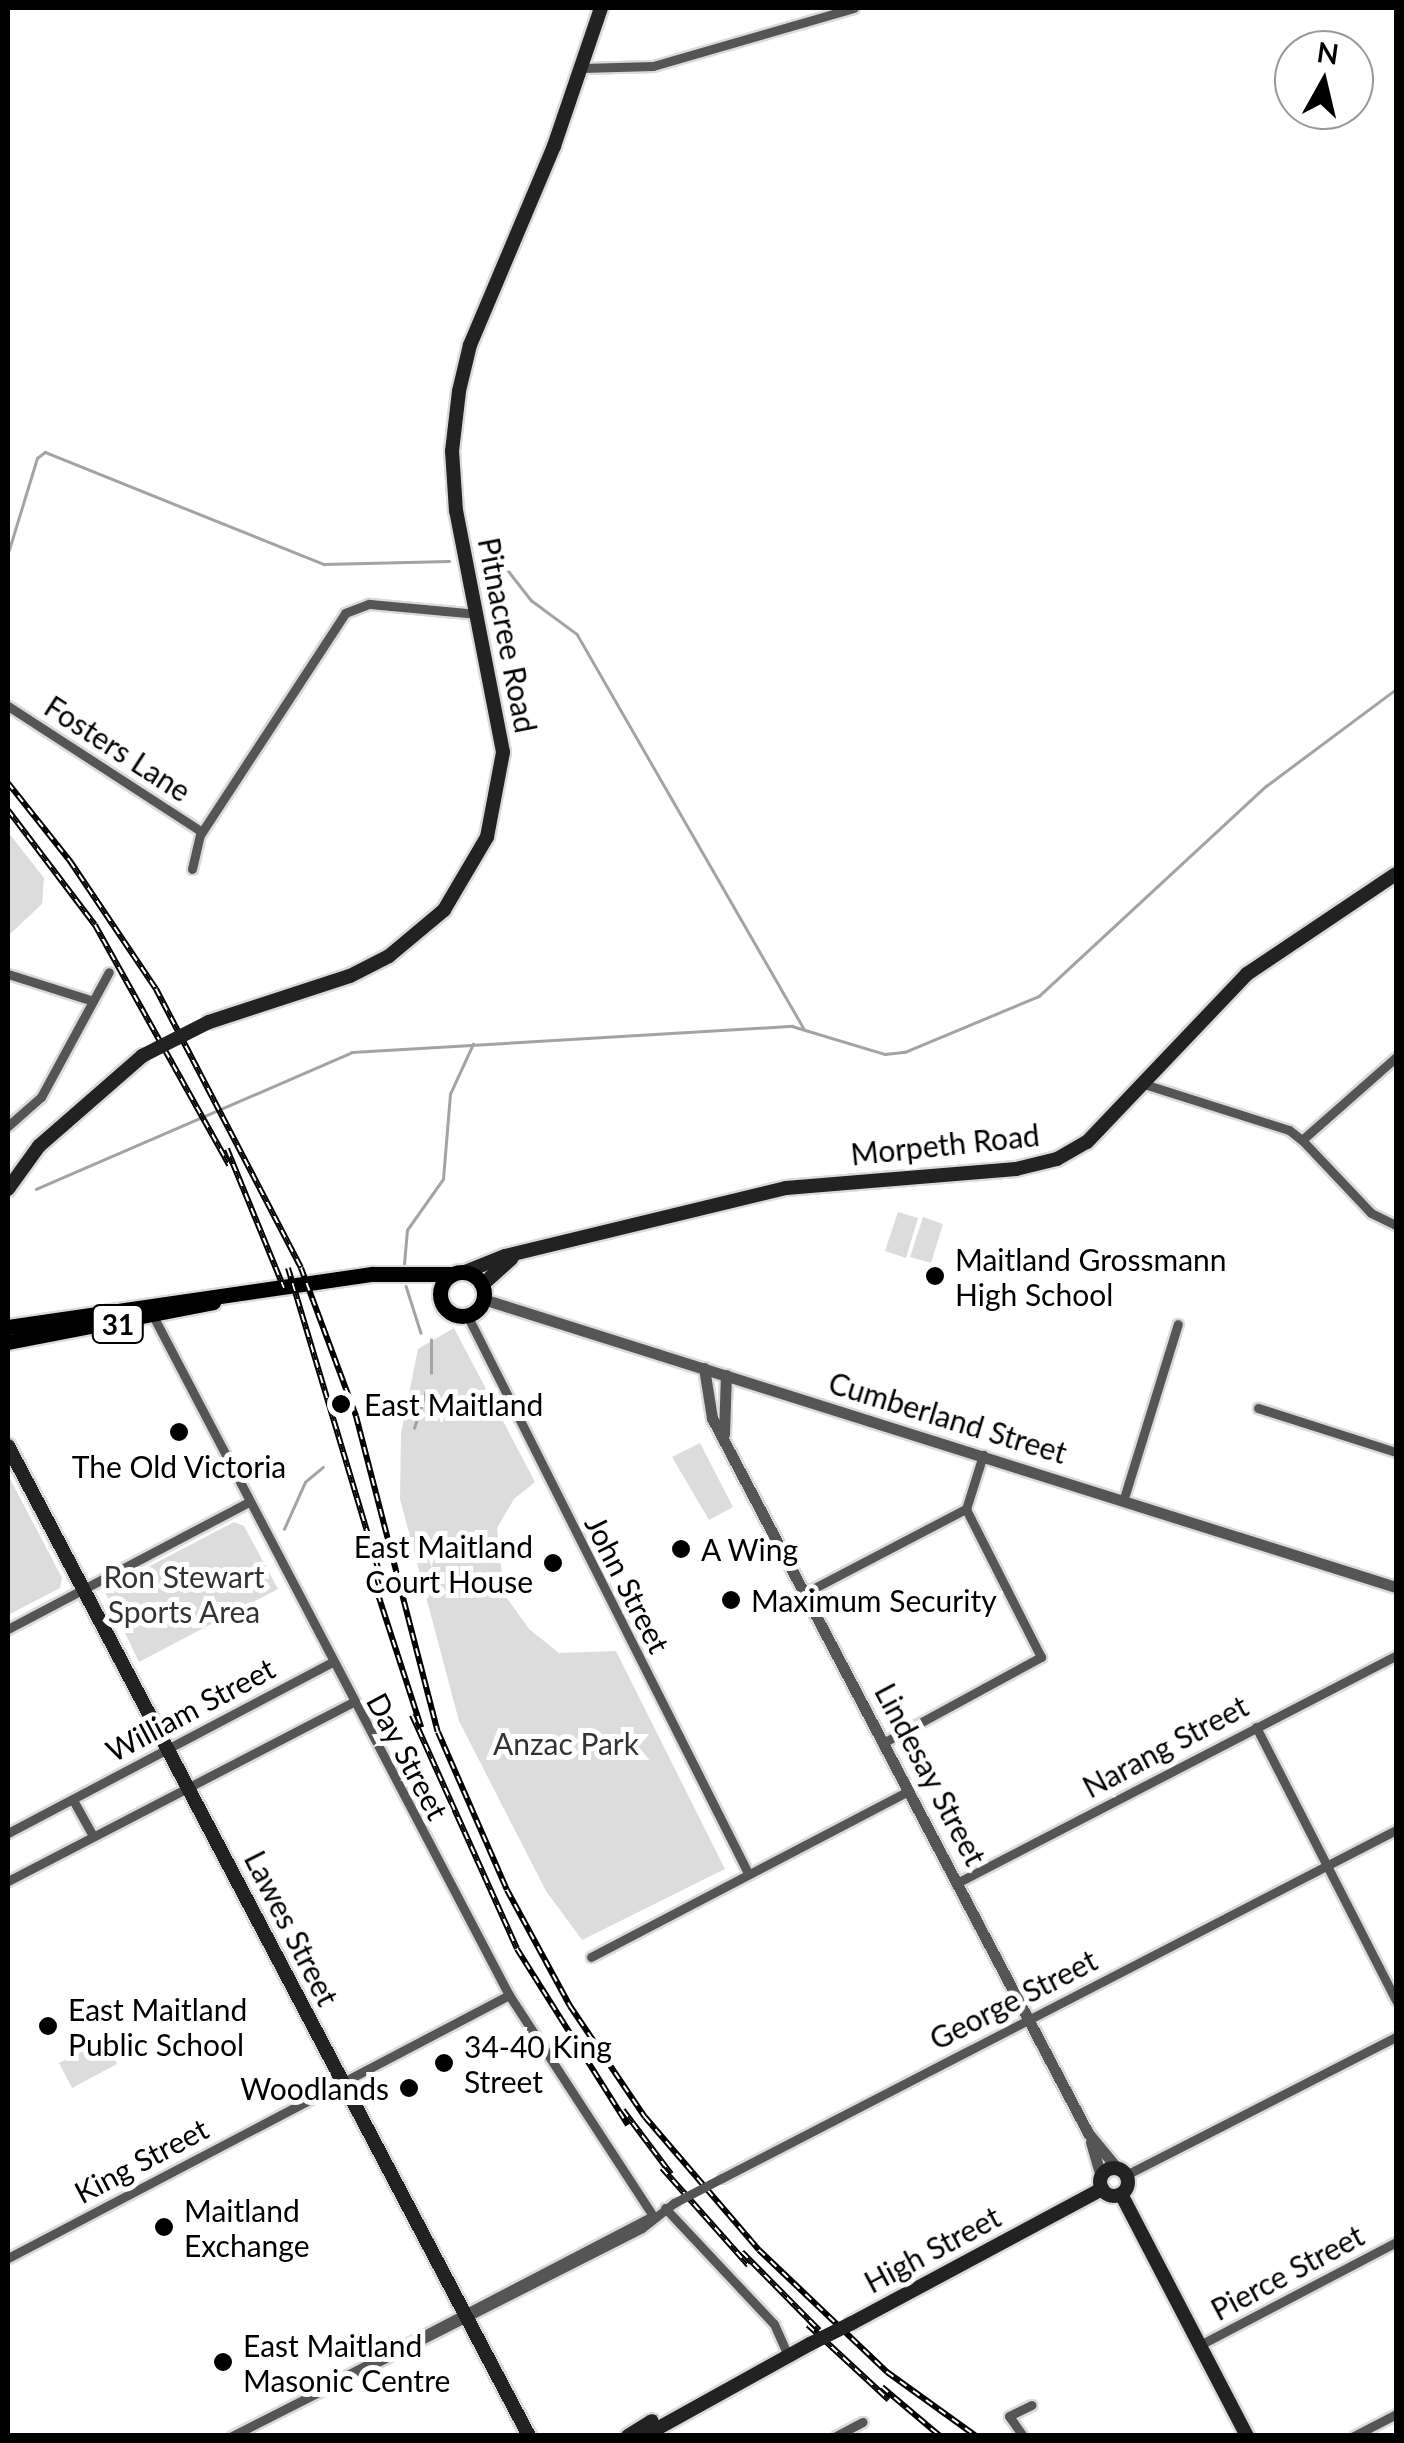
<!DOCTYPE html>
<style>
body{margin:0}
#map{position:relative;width:1404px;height:2443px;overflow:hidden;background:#fff;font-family:Lato,sans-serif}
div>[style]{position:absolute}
.green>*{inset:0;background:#dcdcdc}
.stream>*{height:2.5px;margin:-1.25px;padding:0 1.25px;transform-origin:1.25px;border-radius:1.25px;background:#a3a3a3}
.roads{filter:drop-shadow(2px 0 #dbdbdb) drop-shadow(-2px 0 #dbdbdb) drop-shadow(0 2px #dbdbdb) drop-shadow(0 -2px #dbdbdb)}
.minor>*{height:9px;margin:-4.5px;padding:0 4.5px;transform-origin:4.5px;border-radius:4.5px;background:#555}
.tertiary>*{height:11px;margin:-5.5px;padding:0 5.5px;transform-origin:5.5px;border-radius:5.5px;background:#555}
.secondary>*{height:14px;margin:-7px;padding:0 7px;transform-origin:7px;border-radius:7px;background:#222}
.secondary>.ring{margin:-7px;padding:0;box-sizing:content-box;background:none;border:14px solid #222;border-radius:50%}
.primary>*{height:15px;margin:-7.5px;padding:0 7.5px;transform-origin:7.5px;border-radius:7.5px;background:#000}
.primary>.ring{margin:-7.5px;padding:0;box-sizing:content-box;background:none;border:15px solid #000;border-radius:50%}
.rail>*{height:6px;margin-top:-3px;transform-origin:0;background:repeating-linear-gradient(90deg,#fff 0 8px,#000 0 16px);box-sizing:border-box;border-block:2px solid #000}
.minor-bridge>*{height:9px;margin:-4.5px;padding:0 4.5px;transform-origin:4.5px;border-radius:4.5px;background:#555}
.secondary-bridge>*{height:14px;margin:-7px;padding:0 7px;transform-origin:7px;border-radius:7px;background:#222}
.dots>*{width:28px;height:28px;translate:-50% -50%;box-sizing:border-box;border:5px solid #fff;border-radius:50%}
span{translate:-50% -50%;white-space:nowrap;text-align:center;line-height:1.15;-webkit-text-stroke:10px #fff;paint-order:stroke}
.shield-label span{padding:2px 8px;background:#fff;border:2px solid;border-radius:8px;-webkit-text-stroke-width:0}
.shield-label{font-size:28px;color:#000;font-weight:700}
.street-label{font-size:30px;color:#000}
.poi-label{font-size:30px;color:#000}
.left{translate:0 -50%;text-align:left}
.right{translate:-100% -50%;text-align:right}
.park-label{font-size:30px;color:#333}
.frame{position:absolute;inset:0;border:10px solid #000;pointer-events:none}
.north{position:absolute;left:1274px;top:30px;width:100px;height:100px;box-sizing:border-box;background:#fff;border:2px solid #999;border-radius:50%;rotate:8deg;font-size:28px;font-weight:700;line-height:40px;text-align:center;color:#000}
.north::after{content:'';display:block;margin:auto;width:35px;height:45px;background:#000;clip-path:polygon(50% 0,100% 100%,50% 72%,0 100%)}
</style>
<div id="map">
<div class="green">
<div style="clip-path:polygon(8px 832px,44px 878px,42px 904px,8px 936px)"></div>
<div style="clip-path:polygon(898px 1212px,918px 1218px,906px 1258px,885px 1251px)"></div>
<div style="clip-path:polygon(923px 1217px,943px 1224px,931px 1263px,910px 1257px)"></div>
<div style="clip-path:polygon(454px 1328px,535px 1482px,514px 1499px,497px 1528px,504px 1594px,529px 1629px,559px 1653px,616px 1651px,725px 1869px,582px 1940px,546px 1891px,459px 1721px,400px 1499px,401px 1433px,418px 1349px)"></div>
<div style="clip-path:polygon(700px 1443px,733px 1507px,709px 1520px,672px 1457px)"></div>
<div style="clip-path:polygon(8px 1475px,62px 1578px,60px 1588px,8px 1615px)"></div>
<div style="clip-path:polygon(234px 1522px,244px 1526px,278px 1589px,139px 1662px,104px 1590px)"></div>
<div style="clip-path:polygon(104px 2040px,117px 2064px,72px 2088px,59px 2063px)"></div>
</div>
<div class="stream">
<div style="left:8px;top:553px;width:99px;rotate:-73deg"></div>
<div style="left:37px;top:458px;width:10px;rotate:-37deg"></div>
<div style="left:45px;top:452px;width:301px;rotate:21.9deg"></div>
<div style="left:324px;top:564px;width:125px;rotate:-1.4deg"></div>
<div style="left:484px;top:560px;width:19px;rotate:12deg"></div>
<div style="left:503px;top:564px;width:46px;rotate:52.1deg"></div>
<div style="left:531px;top:600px;width:57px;rotate:36.5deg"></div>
<div style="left:577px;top:634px;width:455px;rotate:60.1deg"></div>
<div style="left:36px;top:1189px;width:344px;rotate:-23.4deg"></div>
<div style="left:352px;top:1052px;width:441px;rotate:-3.4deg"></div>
<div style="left:792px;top:1026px;width:97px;rotate:16.8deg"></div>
<div style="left:885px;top:1054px;width:20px;rotate:-6deg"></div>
<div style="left:905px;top:1052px;width:145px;rotate:-22.7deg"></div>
<div style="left:1039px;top:996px;width:309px;rotate:-42.8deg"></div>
<div style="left:1266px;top:786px;width:162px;rotate:-36.7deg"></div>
<div style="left:404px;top:1264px;width:34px;rotate:-85deg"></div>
<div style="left:407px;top:1230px;width:62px;rotate:-54.8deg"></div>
<div style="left:443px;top:1179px;width:85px;rotate:-85.3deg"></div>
<div style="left:450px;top:1094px;width:55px;rotate:-65.3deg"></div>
<div style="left:406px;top:1286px;width:49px;rotate:72.3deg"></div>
<div style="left:431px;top:1373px;width:33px;rotate:-90deg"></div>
<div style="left:414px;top:1428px;width:40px;rotate:-72deg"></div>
<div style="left:284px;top:1529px;width:51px;rotate:-65.9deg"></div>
<div style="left:305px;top:1482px;width:23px;rotate:-40deg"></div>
</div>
<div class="roads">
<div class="minor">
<div style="left:582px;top:68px;width:71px;rotate:-1.6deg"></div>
<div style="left:653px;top:66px;width:209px;rotate:-16.1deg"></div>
<div style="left:8px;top:706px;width:231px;rotate:33deg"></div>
<div style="left:192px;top:869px;width:35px;rotate:-77deg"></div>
<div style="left:200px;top:835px;width:265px;rotate:-56.8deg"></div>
<div style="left:345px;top:613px;width:26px;rotate:-21deg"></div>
<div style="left:369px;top:604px;width:107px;rotate:5.3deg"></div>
<div style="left:8px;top:974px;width:89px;rotate:17.6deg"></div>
<div style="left:1144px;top:1084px;width:152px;rotate:17.6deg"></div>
<div style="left:1289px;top:1130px;width:16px;rotate:38deg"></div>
<div style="left:1302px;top:1140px;width:125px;rotate:-41.4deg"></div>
<div style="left:8px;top:1126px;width:44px;rotate:-41.3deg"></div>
<div style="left:41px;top:1097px;width:142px;rotate:-61.5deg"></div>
<div style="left:1302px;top:1140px;width:100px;rotate:46.6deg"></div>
<div style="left:1371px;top:1213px;width:28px;rotate:26deg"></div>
<div style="left:151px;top:1312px;width:771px;rotate:62.34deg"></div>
<div style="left:509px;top:1995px;width:264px;rotate:56.9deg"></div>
<div style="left:467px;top:1315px;width:625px;rotate:63.27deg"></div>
<div style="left:1258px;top:1408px;width:145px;rotate:17.7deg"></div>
<div style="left:1124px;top:1498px;width:182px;rotate:-72.8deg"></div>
<div style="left:805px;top:1593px;width:182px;rotate:-27.6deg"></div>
<div style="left:8px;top:1629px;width:272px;rotate:-27.8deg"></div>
<div style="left:1256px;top:1727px;width:307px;rotate:62.9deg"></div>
<div style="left:883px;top:1743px;width:180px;rotate:-28.6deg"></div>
<div style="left:1041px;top:1657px;width:166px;rotate:-116.9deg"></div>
<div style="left:966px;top:1509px;width:57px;rotate:-72.5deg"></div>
<div style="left:73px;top:1800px;width:41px;rotate:60.9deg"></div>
<div style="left:8px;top:1833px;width:364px;rotate:-27.8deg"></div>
<div style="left:8px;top:1881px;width:386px;rotate:-27.4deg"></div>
<div style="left:957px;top:1883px;width:495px;rotate:-27.4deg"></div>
<div style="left:591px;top:1957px;width:359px;rotate:-27.6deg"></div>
<div style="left:1126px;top:2175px;width:303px;rotate:-27.1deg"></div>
<div style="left:722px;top:2178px;width:759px;rotate:-27.31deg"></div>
<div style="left:665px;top:2208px;width:159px;rotate:46.8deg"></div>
<div style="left:774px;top:2324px;width:35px;rotate:66deg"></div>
<div style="left:8px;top:2258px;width:566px;rotate:-27.7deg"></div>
<div style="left:1200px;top:2345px;width:221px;rotate:-27.7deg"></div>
<div style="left:305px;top:2397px;width:392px;rotate:-27.5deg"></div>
<div style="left:232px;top:2436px;width:460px;rotate:-26.9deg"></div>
<div style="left:642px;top:2228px;width:41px;rotate:-38deg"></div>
<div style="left:836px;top:2436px;width:30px;rotate:-28deg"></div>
<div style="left:1023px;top:2436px;width:24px;rotate:-125deg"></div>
<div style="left:1009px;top:2416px;width:25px;rotate:-26deg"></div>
<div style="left:1354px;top:2436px;width:47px;rotate:-27.6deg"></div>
</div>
<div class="tertiary">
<div style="left:483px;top:1299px;width:957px;rotate:17.51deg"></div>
<div style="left:704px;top:1368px;width:51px;rotate:80.9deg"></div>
<div style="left:712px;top:1418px;width:808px;rotate:62.26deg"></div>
<div style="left:1088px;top:2133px;width:45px;rotate:50.4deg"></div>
<div style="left:724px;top:1434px;width:59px;rotate:-88.1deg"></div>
<div style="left:1091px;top:2142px;width:36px;rotate:74deg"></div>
</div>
<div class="secondary">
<div style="left:209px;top:1022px;width:148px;rotate:-18.1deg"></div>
<div style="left:350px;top:976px;width:44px;rotate:-27.1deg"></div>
<div style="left:389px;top:956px;width:72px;rotate:-39.9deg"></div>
<div style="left:444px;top:910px;width:85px;rotate:-59.5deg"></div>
<div style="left:487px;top:837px;width:86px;rotate:-79.3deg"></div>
<div style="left:503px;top:752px;width:246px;rotate:-101deg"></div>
<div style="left:456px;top:511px;width:60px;rotate:-93.8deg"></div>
<div style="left:452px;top:451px;width:60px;rotate:-83.3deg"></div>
<div style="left:459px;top:391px;width:47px;rotate:-76.6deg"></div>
<div style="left:470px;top:345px;width:216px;rotate:-67.1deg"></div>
<div style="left:554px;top:146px;width:146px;rotate:-71.2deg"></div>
<div style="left:8px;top:1189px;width:53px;rotate:-54.2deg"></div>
<div style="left:39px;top:1146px;width:137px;rotate:-41.1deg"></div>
<div style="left:465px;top:1272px;width:43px;rotate:-21.8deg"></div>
<div style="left:505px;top:1256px;width:289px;rotate:-13.6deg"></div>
<div style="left:786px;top:1188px;width:231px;rotate:-4.7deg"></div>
<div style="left:1016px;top:1169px;width:42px;rotate:-13.7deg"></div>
<div style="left:1057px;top:1159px;width:34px;rotate:-30deg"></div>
<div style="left:1087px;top:1142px;width:232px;rotate:-46.4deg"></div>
<div style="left:1247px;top:974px;width:179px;rotate:-33.9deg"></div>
<div style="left:482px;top:1285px;width:40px;rotate:-42deg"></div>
<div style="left:8px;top:1446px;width:1119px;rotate:62.24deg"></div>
<div class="ring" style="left:1100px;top:2168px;width:14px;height:14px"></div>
<div style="left:1121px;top:2194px;width:273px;rotate:62.5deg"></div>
<div style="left:852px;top:2323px;width:284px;rotate:-28.2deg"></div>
<div style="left:628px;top:2436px;width:28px;rotate:-32deg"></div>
<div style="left:644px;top:2436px;width:190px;rotate:-29deg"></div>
</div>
<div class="primary">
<div class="ring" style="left:440px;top:1272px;width:29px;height:29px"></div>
<div style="left:8px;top:1327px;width:368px;rotate:-8.3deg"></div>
<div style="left:372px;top:1274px;width:81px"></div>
<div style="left:8px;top:1342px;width:209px;rotate:-11deg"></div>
</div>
</div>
<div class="rail">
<div style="left:8px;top:783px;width:100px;rotate:51.5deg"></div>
<div style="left:70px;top:861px;width:154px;rotate:56.1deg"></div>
<div style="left:156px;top:989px;width:314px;rotate:62.5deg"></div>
<div style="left:301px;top:1268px;width:158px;rotate:69.6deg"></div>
<div style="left:356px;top:1416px;width:326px;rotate:75.5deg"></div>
<div style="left:438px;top:1732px;width:172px;rotate:66.4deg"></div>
<div style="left:507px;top:1890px;width:132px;rotate:61.5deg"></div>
<div style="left:570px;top:2006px;width:134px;rotate:56deg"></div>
<div style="left:645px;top:2117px;width:175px;rotate:49.4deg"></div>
<div style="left:759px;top:2250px;width:177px;rotate:43.6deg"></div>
<div style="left:887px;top:2372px;width:110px;rotate:35.7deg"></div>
<div style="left:8px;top:810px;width:144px;rotate:52.9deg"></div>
<div style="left:95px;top:925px;width:275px;rotate:60.8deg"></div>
<div style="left:227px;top:1149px;width:150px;rotate:67.7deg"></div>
<div style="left:288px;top:1268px;width:340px;rotate:73.3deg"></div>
<div style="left:373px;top:1579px;width:156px;rotate:72deg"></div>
<div style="left:412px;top:1715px;width:256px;rotate:65.8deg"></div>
<div style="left:517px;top:1949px;width:208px;rotate:57.8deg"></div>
<div style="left:623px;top:2110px;width:80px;rotate:53.1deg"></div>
<div style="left:662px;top:2168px;width:130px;rotate:48.4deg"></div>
<div style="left:742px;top:2252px;width:110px;rotate:45.4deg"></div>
<div style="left:808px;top:2325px;width:110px;rotate:42.8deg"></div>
<div style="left:882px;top:2387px;width:76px;rotate:40.2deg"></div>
</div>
<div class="minor-bridge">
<div style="left:674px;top:2203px;width:54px;rotate:-27.5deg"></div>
</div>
<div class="secondary-bridge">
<div style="left:142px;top:1056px;width:75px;rotate:-26.9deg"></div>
<div style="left:810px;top:2344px;width:47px;rotate:-26.6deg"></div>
</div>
<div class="dots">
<div style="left:935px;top:1276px;background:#000"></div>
<div style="left:341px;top:1404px;background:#000"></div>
<div style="left:179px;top:1432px;background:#000"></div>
<div style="left:681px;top:1549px;background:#000"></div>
<div style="left:553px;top:1563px;background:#000"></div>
<div style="left:731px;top:1600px;background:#000"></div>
<div style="left:48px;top:2026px;background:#000"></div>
<div style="left:444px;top:2063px;background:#000"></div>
<div style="left:409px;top:2088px;background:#000"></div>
<div style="left:164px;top:2227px;background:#000"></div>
<div style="left:223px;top:2362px;background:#000"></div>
</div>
<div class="shield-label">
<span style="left:118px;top:1324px">31</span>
</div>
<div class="street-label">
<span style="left:508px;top:635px;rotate:79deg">Pitnacree Road</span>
<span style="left:118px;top:748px;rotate:33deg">Fosters Lane</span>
<span style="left:945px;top:1144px;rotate:-6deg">Morpeth Road</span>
<span style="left:948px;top:1417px;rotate:17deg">Cumberland Street</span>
<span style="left:628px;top:1584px;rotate:63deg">John Street</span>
<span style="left:190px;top:1709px;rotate:-28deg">William Street</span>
<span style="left:1165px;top:1746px;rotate:-28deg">Narang Street</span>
<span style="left:408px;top:1756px;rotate:62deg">Day Street</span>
<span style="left:931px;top:1774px;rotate:62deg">Lindesay Street</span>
<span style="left:292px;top:1928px;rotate:63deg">Lawes Street</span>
<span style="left:1013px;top:1999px;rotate:-27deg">George Street</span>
<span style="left:141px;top:2160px;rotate:-28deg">King Street</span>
<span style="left:932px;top:2249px;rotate:-28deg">High Street</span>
<span style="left:1287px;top:2272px;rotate:-28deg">Pierce Street</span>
</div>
<div class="poi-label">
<span class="left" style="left:955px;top:1276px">Maitland Grossmann<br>High School</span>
<span class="left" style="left:364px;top:1404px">East Maitland</span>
<span style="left:179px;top:1466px">The Old Victoria</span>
<span class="right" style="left:533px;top:1563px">East Maitland<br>Court House</span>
<span class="left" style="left:701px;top:1549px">A Wing</span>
<span class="left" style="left:751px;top:1600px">Maximum Security</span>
<span class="left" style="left:68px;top:2026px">East Maitland<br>Public School</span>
<span class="left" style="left:464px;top:2063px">34-40 King<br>Street</span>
<span class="right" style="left:389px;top:2088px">Woodlands</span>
<span class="left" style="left:184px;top:2227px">Maitland<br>Exchange</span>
<span class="left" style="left:243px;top:2362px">East Maitland<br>Masonic Centre</span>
</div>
<div class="park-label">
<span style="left:184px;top:1593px">Ron Stewart<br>Sports Area</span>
<span style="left:566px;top:1743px">Anzac Park</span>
</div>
<div class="frame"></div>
<div class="north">N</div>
</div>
